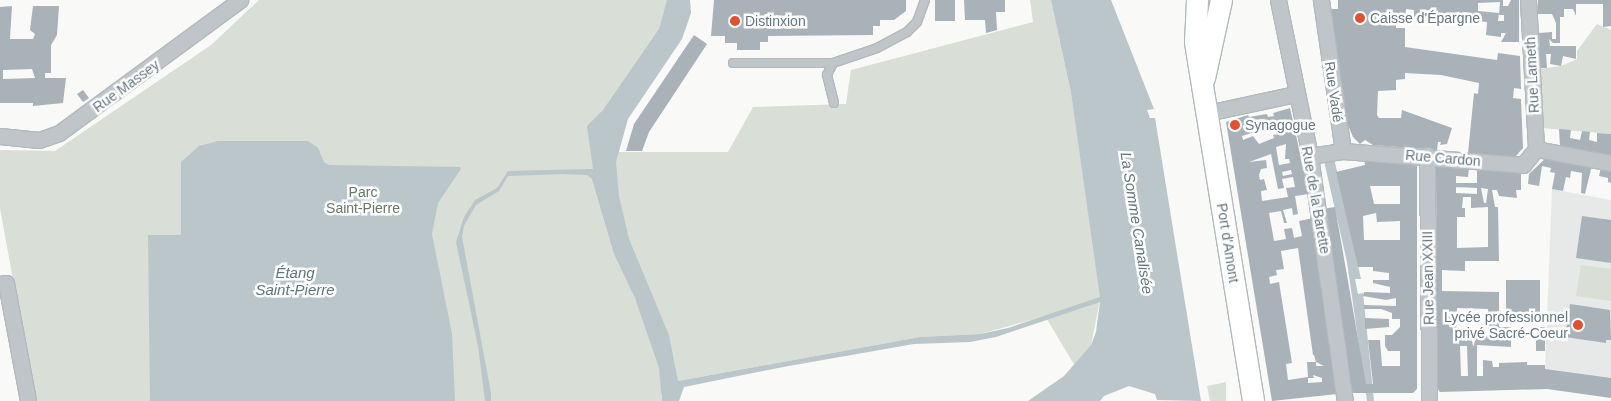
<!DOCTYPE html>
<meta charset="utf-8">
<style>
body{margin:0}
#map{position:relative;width:1611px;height:401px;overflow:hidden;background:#f9f9f7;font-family:Helvetica,sans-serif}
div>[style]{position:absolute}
.built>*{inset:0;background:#e7e8e8}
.green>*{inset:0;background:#d9ded6}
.water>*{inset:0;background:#bac6ca}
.building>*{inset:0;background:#a9b2b8}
.roads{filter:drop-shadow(1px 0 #b3b9bd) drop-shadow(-1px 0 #b3b9bd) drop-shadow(0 1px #b3b9bd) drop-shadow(0 -1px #b3b9bd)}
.lane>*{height:8px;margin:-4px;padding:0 4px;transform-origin:4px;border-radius:4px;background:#c0c5c9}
.street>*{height:15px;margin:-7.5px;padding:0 7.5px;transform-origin:7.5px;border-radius:7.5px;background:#c0c5c9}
.secondary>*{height:21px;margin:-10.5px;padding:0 10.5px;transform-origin:10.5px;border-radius:10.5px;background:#fff}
.dots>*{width:14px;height:14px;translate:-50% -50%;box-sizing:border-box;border:2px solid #fff;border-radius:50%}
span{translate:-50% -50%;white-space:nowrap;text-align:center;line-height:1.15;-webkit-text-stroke:5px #fff;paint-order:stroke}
.poi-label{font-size:14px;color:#657681}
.left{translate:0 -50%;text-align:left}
.right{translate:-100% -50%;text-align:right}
.street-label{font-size:14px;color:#657681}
.park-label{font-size:14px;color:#687964}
.water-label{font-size:15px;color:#60757b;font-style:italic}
</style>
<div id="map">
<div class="built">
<div style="clip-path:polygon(1552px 189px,1611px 200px,1611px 398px,1545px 369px)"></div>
</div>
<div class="green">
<div style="clip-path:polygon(259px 0,672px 0,669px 24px,599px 152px,728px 152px,753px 107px,846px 104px,851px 70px,1033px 22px,1030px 0,1051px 0,1071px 93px,1101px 295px,1091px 345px,1075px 366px,1045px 316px,980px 334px,920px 337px,678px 381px,661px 395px,662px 401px,35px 401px,0 208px,0 150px,55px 151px,211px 45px)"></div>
<div style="clip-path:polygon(1597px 24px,1611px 30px,1611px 134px,1542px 128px,1540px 69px,1561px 66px,1577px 59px,1577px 51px)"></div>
<div style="clip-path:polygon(1581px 265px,1611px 269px,1611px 301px,1576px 296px)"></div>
<div style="clip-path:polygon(1226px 382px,1226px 401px,1210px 401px,1207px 386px)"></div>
</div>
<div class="water">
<div style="clip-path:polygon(667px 0,690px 0,691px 13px,682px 39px,628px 119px,616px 162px,619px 196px,629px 239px,669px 335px,678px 381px,920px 337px,980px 334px,1008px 328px,1100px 297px,1071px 93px,1051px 0,1111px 0,1154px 109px,1147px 110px,1150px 118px,1155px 118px,1201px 401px,1157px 400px,1155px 394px,1129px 386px,1104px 396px,1100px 401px,1028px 401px,1064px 376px,1091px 345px,1096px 332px,1100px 302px,996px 337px,970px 342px,914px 344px,783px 367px,684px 387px,679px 401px,662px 401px,659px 368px,635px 298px,614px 254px,592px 179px,587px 175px,563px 174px,508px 176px,499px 191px,476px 205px,464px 226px,462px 237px,491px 393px,491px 401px,485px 401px,478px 346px,456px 242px,464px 217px,475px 200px,497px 188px,508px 171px,593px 169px,587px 126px,603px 110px,659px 29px)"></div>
<div style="clip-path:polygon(218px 141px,308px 141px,318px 148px,324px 162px,329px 165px,460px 167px,461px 169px,438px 203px,432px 234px,452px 334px,455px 401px,150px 401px,148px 235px,181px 235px,181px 162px,199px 146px)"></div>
<div style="clip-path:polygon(1334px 158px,1361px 279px,1355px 279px,1358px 294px,1363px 293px,1374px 401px,1367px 401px,1347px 262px,1324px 161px)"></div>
</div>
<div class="building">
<div style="clip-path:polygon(714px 0,906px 0,906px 11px,894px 20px,880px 20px,880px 26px,873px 26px,873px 35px,768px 36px,768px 42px,760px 42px,760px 50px,737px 50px,737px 43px,725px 43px,725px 36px,711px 36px)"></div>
<div style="clip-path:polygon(935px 0,955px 0,955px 21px,935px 21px)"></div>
<div style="clip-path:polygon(964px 0,1005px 0,1005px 12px,996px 12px,997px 30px,986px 33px,985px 20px,965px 20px)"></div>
<div style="clip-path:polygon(evenodd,1338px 0,1503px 0,1503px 6px,1508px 6px,1511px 0,1519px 0,1519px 42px,1501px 42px,1506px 33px,1501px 33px,1501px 37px,1486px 35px,1487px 22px,1477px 21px,1477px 17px,1414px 17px,1414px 10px,1406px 9px,1405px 19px,1396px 19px,1396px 28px,1405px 28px,1405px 47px,1497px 60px,1498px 53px,1520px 56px,1521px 89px,1514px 88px,1513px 98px,1521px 99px,1523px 148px,1514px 158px,1468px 153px,1474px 93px,1478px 94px,1479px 83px,1441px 75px,1405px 73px,1405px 79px,1396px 80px,1396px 90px,1378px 91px,1377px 115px,1379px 118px,1401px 118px,1402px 110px,1452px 128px,1447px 144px,1440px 145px,1441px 142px,1438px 142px,1437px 150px,1373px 145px,1365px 140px,1360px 144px,1353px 137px,1348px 125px,1343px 95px,1331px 9px,1338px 9px,1338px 0,1500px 2px,1499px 15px,1504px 15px,1504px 21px,1498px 21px,1499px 13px,1478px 11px,1478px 3px,1500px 2px)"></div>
<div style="clip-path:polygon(1538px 0,1611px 0,1611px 26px,1603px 27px,1603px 4px,1576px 4px,1576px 16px,1573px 9px,1564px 9px,1564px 17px,1560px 17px,1560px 43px,1553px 43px,1549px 39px,1550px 46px,1576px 46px,1576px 59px,1563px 56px,1561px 66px,1550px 64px,1551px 54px,1546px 54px,1547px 68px,1540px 68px,1539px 33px,1552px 32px,1552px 39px,1556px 39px,1556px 23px,1552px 14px,1538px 14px)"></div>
<div style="clip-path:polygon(evenodd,12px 6px,10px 39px,33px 39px,35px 34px,30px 30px,33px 6px,59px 6px,57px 35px,51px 45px,51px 73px,45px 73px,45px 78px,66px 78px,63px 103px,33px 106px,33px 103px,0 103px,0 7px,12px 6px,32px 69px,35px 78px,3px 79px,3px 70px,32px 69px)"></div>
<div style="clip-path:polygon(694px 35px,707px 44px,649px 132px,642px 151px,626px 151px,634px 124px)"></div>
<div style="clip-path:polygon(83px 90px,89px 98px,83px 102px,77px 94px)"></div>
<div style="clip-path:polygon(evenodd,1290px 108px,1309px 194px,1295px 196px,1298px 214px,1293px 215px,1292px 208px,1283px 210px,1287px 223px,1284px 223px,1281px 211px,1269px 213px,1274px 241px,1286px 239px,1284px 229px,1292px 228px,1294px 238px,1302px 236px,1299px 221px,1313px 218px,1337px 394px,1272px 401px,1226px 122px,1248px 115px,1249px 117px,1267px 114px,1268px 117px,1274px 116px,1273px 113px,1290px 108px,1271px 127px,1272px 130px,1277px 129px,1279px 134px,1273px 135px,1274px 138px,1259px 144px,1253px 136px,1243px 140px,1242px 136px,1271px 127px,1290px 108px,1286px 144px,1285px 159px,1289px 159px,1290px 163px,1279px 165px,1276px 147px,1286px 144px,1290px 108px,1271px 154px,1278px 189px,1284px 188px,1282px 179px,1293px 177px,1295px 187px,1286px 188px,1288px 197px,1262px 201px,1261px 191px,1267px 190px,1264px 179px,1260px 180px,1259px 175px,1261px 169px,1267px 168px,1266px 160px,1249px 162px,1271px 154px,1290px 108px,1291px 170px,1292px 174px,1283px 176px,1282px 172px,1291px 170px,1290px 108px,1298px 248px,1313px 355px,1314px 355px,1316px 362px,1324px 366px,1316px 366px,1316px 362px,1307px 362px,1308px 377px,1288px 380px,1286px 364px,1292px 363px,1279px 282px,1270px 284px,1269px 277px,1277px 275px,1276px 270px,1284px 269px,1281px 251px,1298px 248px,1290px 108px,1313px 375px,1322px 378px,1322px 382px,1308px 383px,1308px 378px,1314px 378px,1313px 375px)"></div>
<div style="clip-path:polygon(1559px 129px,1571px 130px,1570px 138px,1580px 140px,1582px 131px,1590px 132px,1589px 140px,1597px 142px,1597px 133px,1611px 134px,1611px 157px,1560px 147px)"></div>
<div style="clip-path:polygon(1548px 156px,1592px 165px,1585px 194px,1581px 193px,1582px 173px,1571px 171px,1570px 178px,1566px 177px,1563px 191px,1552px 189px,1555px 173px,1550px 172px,1551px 168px,1542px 166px,1539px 186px,1528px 184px,1529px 174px)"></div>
<div style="clip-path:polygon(evenodd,1364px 158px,1413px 161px,1417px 165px,1417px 389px,1413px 393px,1350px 393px,1339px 298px,1322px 209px,1335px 207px,1366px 384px,1373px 384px,1368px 340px,1380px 340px,1382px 366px,1400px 366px,1400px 351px,1388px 351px,1385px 346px,1385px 335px,1392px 335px,1400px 327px,1400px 319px,1392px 319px,1392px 313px,1381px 309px,1364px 309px,1364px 305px,1396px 306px,1396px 298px,1386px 300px,1363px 296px,1364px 292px,1390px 293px,1390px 287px,1373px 283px,1373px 280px,1389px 280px,1389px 273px,1373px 271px,1373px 267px,1358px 267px,1336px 172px,1365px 165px,1364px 158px,1370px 186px,1400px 186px,1400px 204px,1374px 204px,1370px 186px,1364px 158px,1376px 213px,1377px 222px,1400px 221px,1400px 240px,1364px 240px,1363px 216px,1376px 213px)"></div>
<div style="clip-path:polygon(evenodd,1440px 164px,1469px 167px,1468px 177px,1456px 176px,1456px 183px,1477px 183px,1477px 168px,1521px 173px,1521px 190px,1516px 190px,1517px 198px,1499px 196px,1497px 190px,1492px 190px,1495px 207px,1498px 207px,1499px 261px,1465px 261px,1465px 271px,1442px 270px,1442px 291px,1499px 292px,1499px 327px,1511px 327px,1511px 347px,1477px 345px,1477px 376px,1483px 376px,1483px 360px,1492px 361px,1493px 367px,1499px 367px,1499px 363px,1527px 362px,1527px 365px,1545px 365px,1545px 369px,1611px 378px,1611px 398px,1547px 389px,1440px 392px,1437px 388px,1436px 167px,1440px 164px,1456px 187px,1477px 188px,1477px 194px,1456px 193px,1456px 187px,1440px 164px,1481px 188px,1488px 189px,1486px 203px,1484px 203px,1481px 188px,1440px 164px,1463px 197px,1471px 197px,1471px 208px,1488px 207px,1488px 247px,1457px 248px,1457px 217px,1465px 217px,1465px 208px,1462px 208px,1463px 197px,1440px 164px,1457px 308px,1488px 309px,1488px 335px,1456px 337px,1457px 308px,1440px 164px,1460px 346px,1467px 346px,1468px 376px,1461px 376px,1460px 346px)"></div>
<div style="clip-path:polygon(1601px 167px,1611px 169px,1611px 183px,1608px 182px,1608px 178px,1599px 176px)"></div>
<div style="clip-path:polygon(1582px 216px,1611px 220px,1611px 263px,1576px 258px)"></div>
<div style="clip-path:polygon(1506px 280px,1540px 280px,1540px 317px,1506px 316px)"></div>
<div style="clip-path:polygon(1570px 304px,1610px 310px,1611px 340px,1606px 340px,1606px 343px,1565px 337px)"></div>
<div style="clip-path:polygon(1365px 318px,1389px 319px,1389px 327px,1365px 329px)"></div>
<div style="clip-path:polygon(1536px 327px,1545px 327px,1545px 351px,1536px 351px)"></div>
</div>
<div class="roads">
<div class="lane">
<div style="left:733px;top:63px;width:100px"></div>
<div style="left:834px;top:103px;width:29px;rotate:-104deg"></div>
<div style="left:827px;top:75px;width:13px;rotate:-63deg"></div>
<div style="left:833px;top:63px;width:46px;rotate:-18.8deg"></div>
<div style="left:877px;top:48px;width:34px;rotate:-28deg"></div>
<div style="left:907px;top:32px;width:14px;rotate:-45deg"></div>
<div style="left:917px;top:22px;width:23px;rotate:-70deg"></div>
</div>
<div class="street">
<div style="left:1278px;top:0;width:159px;rotate:78.4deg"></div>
<div style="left:1310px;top:156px;width:247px;rotate:81.9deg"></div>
<div style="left:1528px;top:0;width:149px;rotate:86.9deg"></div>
<div style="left:1207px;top:113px;width:91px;rotate:-12.1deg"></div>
<div style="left:0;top:136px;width:39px;rotate:6deg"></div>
<div style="left:39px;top:140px;width:21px;rotate:-19deg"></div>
<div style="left:59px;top:133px;width:225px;rotate:-36.3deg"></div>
<div style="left:1536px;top:149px;width:76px;rotate:10.6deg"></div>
<div style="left:1343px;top:151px;width:181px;rotate:4.4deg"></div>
<div style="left:1523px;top:165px;width:21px;rotate:-51deg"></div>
<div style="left:1427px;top:155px;width:246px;rotate:89.5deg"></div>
<div style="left:1310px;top:156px;width:33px;rotate:-9deg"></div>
<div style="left:1343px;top:151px;width:153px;rotate:-98.3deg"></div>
<div style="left:0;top:284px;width:6px;rotate:-9deg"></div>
<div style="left:6px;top:283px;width:120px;rotate:79.4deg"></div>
</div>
<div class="secondary">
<div style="left:1197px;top:0;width:42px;rotate:92.7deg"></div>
<div style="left:1195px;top:42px;width:364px;rotate:80.8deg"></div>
<div style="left:1204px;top:78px;width:80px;rotate:-77.7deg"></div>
</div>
</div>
<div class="dots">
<div style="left:1360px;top:18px;background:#e05130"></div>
<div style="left:735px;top:21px;background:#e05130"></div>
<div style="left:1235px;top:125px;background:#e05130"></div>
<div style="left:1578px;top:325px;background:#e05130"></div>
</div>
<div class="poi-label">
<span class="left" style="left:1370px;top:18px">Caisse d'Épargne</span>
<span class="left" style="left:745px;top:21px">Distinxion</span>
<span class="left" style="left:1245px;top:125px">Synagogue</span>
<span class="right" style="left:1568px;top:325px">Lycée professionnel<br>privé Sacré-Coeur</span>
</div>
<div class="street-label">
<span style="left:1532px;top:75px;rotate:-93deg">Rue Lameth</span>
<span style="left:126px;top:86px;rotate:-36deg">Rue Massey</span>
<span style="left:1334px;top:92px;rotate:82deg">Rue Vadé</span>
<span style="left:1443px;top:158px;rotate:5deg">Rue Cardon</span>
<span style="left:1316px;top:200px;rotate:80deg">Rue de la Barette</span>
<span style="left:1228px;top:243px;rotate:81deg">Port d'Amont</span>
<span style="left:1428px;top:278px;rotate:-91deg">Rue Jean XXIII</span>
</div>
<div class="park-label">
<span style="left:363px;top:200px">Parc<br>Saint-Pierre</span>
</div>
<div class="water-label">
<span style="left:1137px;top:223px;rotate:81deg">La Somme Canalisée</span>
<span style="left:295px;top:281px">Étang<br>Saint-Pierre</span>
</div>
</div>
